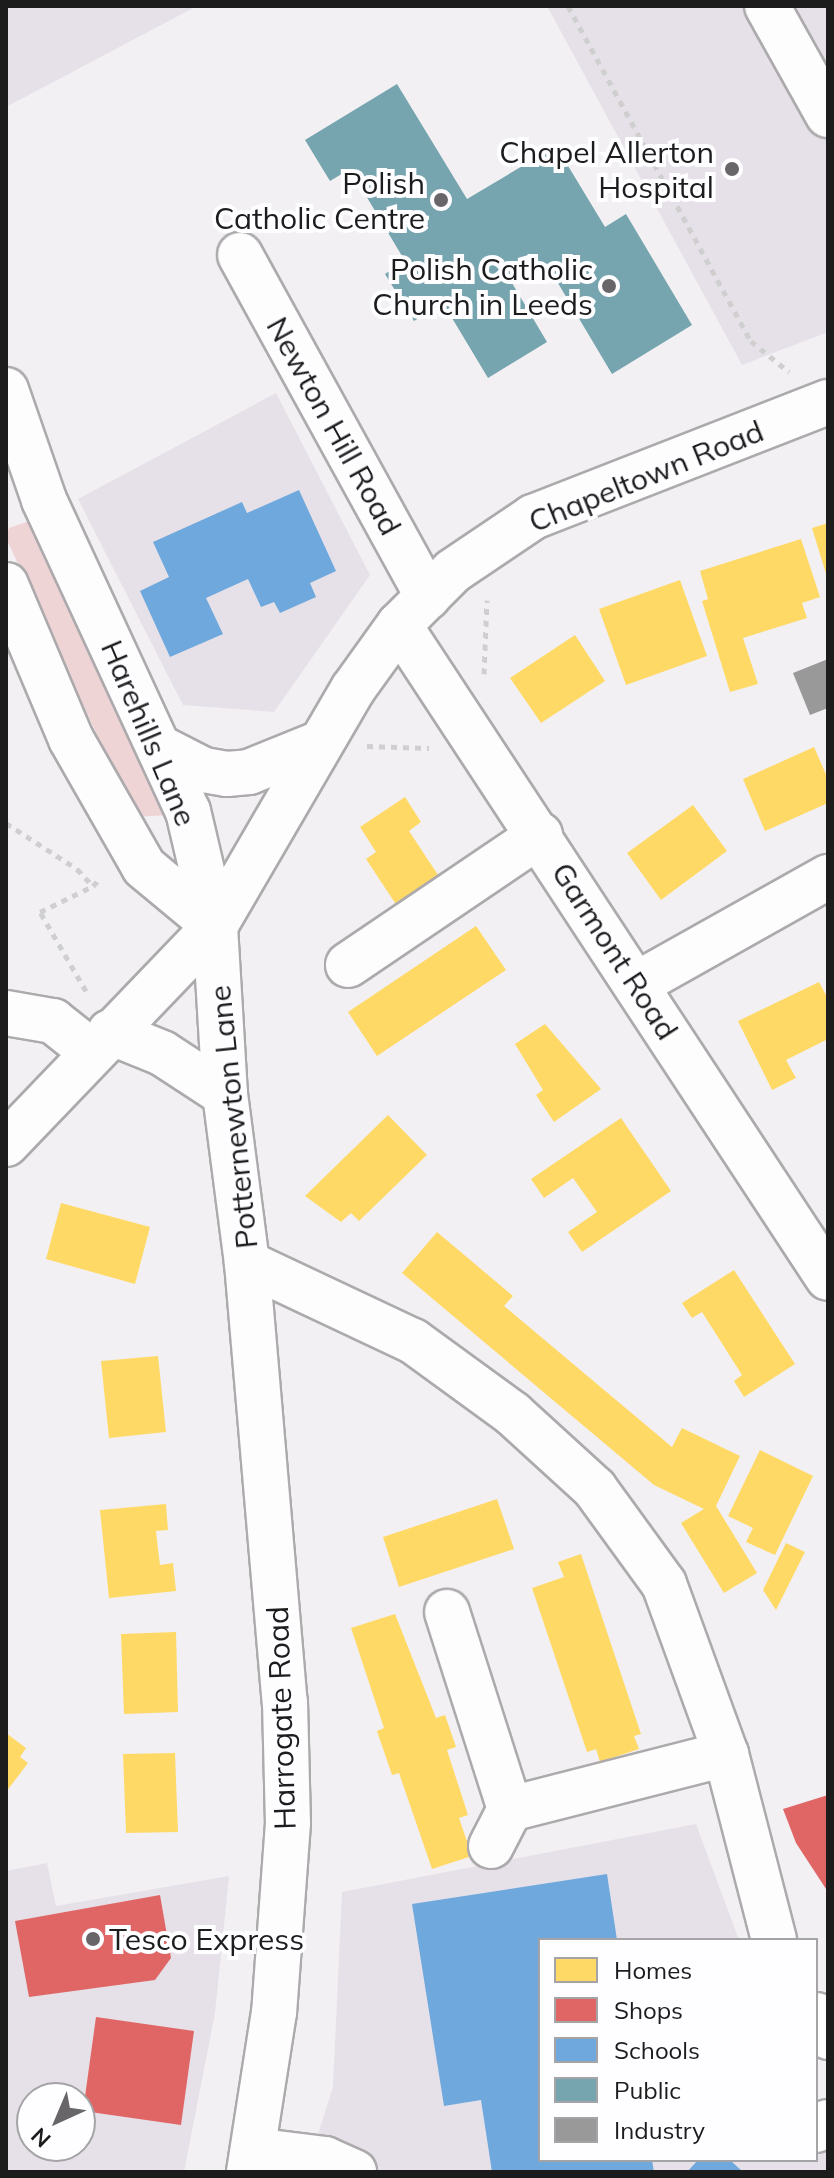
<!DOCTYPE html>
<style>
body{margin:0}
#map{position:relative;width:834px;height:2178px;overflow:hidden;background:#f2f0f3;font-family:Mulish,sans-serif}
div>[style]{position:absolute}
.built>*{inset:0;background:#e6e1e8}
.green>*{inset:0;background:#efd4d6}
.homes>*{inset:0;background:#ffd966}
.shops>*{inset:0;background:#e06666}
.schools>*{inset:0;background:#6fa8dc}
.public>*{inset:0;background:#76a5af}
.industry>*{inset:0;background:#999}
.path>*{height:5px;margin-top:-2.5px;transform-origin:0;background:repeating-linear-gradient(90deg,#cfcfd0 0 6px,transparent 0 12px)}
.roads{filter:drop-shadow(2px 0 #acaaac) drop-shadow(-2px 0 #acaaac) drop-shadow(0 2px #acaaac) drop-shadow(0 -2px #acaaac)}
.minor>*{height:44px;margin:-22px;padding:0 22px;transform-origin:22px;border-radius:22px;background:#fdfdfd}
.major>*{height:44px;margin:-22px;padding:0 22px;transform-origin:22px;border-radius:22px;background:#fdfdfd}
.dots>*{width:22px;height:22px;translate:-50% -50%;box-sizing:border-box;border:4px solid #fefdff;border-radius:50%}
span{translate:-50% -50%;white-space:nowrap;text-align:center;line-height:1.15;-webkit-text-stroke:8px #fefdff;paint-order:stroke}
.poi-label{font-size:30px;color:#1d1c1d}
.right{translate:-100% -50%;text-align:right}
.left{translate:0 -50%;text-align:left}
.street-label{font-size:30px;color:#1d1c1d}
.frame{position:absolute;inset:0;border:8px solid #1d1c1d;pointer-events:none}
.legend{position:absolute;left:538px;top:1938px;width:280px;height:224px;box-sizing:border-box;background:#fefdff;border:2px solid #a4a3a5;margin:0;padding:10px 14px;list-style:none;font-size:24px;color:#1d1c1d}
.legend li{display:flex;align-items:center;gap:16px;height:40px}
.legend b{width:40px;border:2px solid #a4a3a5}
.north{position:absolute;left:16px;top:2082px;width:80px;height:80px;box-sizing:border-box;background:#fefdff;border:2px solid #a4a3a5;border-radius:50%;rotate:224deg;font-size:22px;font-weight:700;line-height:32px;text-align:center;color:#1d1c1d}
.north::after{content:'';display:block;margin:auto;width:28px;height:36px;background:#686668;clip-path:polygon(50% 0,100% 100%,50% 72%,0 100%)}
</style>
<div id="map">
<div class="built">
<div style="clip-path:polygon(6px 6px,197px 6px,6px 107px)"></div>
<div style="clip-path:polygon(547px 6px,828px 6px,828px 332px,742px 365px)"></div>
<div style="clip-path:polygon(276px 393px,370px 575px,274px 712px,183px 705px,78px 499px)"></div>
<div style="clip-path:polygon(696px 1824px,739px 1940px,540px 1940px,540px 2160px,816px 2160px,816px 2102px,828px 2123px,828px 2172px,306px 2172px,333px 2087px,342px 1892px)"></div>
<div style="clip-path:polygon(evenodd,47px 1863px,56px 1906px,229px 1876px,215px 2013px,184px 2172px,6px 2172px,6px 1871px,47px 1863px,32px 2098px,80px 2098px,80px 2146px,32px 2146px,32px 2098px)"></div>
</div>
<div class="green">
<div style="clip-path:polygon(29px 521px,38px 530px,168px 815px,135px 817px,6px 538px,9px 528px)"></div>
</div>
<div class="homes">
<div style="clip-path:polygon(828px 523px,828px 577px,827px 577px,812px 528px)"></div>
<div style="clip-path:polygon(801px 539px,820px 597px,802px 603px,807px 618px,743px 638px,758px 684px,730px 692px,702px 601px,708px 599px,700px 571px)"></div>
<div style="clip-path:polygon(680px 580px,707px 656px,626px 685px,599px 609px)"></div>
<div style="clip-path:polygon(575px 635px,605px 681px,541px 723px,510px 678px)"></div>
<div style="clip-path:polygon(814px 747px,828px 779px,828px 803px,765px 831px,743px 779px)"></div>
<div style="clip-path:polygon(405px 797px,421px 822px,409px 831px,442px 881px,399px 909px,366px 859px,376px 852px,360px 827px)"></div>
<div style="clip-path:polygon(693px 805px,727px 851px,661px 900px,627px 853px)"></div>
<div style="clip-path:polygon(476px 926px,506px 970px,377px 1056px,348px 1012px)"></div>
<div style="clip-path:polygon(819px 982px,828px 999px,828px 1039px,786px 1060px,796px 1078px,772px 1090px,738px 1021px)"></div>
<div style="clip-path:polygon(545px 1024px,601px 1089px,554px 1122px,536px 1095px,543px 1090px,515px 1044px)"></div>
<div style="clip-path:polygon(388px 1115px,427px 1155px,359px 1221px,351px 1213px,341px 1222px,305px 1196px)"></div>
<div style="clip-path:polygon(621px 1118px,671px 1191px,582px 1252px,568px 1232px,597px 1212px,573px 1178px,544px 1198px,531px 1179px)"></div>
<div style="clip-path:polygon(61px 1203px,150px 1227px,135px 1284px,46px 1259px)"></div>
<div style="clip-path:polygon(437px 1232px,513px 1296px,504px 1306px,672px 1447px,682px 1428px,740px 1456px,716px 1506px,757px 1573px,724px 1593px,681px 1523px,704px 1509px,654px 1485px,402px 1273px)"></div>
<div style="clip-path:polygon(734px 1270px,795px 1364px,744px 1397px,734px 1381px,742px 1375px,702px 1312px,692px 1318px,682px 1303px)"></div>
<div style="clip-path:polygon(158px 1356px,166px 1432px,109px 1438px,101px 1361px)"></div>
<div style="clip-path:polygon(760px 1450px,813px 1476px,775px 1555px,746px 1542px,753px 1528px,728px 1516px)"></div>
<div style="clip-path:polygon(497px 1499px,514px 1549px,399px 1587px,383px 1537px)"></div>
<div style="clip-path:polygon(166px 1504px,168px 1530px,156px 1531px,158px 1549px,160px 1565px,173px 1563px,176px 1591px,109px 1598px,100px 1510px)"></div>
<div style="clip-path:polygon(786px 1543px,805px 1552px,776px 1610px,763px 1590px)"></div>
<div style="clip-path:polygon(581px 1554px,641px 1734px,634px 1736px,639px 1749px,600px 1762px,596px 1749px,587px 1752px,532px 1588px,564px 1577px,558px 1562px)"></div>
<div style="clip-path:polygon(395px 1614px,436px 1718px,445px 1715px,456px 1747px,447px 1750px,468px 1815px,459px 1818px,472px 1856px,432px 1869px,399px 1773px,392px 1775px,377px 1731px,384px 1728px,351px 1628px)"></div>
<div style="clip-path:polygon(176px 1632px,178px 1712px,124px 1714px,121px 1634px)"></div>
<div style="clip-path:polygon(6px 1733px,26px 1748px,20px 1757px,28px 1763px,6px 1792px)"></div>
<div style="clip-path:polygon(175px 1753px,178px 1832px,126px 1833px,123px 1754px)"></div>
</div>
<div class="shops">
<div style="clip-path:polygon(828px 1795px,828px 1892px,796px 1843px,783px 1809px)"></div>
<div style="clip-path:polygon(160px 1895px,171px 1958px,155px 1980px,29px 1997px,15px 1921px)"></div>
<div style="clip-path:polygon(96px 2017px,194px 2031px,181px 2125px,83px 2111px)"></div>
</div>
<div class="schools">
<div style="clip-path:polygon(299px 490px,336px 571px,310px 583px,316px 597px,280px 613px,274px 602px,261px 607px,248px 579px,206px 598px,223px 634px,170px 657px,140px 591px,169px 577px,153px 542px,242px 502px,247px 513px)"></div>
<div style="clip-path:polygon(607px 1874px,617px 1940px,540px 1940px,540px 2160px,652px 2160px,654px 2172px,492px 2172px,481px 2100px,444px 2106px,412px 1904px)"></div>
<div style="clip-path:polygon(698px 2160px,730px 2160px,743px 2172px,687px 2172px)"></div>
</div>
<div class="public">
<div style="clip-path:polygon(397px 84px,467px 199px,556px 146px,605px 227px,626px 214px,692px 325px,612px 374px,546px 263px,512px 283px,547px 342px,488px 378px,443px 303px,414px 321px,385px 274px,405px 261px,350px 169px,330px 181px,305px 140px)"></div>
</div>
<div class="industry">
<div style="clip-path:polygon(828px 659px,828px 708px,810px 715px,793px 673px)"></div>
</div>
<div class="path">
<div style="left:568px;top:6px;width:382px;rotate:61.4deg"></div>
<div style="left:751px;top:341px;width:49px;rotate:39.2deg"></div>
<div style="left:484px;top:674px;width:74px;rotate:-87.7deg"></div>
<div style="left:367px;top:746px;width:62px;rotate:1.8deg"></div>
<div style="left:6px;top:823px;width:85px;rotate:32.9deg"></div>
<div style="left:77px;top:869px;width:23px;rotate:47deg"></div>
<div style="left:86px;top:991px;width:91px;rotate:-120.2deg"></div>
<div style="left:40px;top:912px;width:59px;rotate:-26.1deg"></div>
<div style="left:93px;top:886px;width:12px;rotate:-48deg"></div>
</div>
<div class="roads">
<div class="minor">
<div style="left:767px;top:6px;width:125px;rotate:60.8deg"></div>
<div style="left:240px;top:255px;width:390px;rotate:61.2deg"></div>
<div style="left:399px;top:625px;width:781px;rotate:56.7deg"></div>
<div style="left:159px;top:747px;width:51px;rotate:27.1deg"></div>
<div style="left:204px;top:770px;width:23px;rotate:10deg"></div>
<div style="left:227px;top:774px;width:22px;rotate:-5deg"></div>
<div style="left:249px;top:772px;width:74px;rotate:-22.1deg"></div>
<div style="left:348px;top:965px;width:232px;rotate:-34.1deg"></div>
<div style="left:637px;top:984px;width:219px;rotate:-29.3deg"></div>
<div style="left:6px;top:1013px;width:48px;rotate:9.7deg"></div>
<div style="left:53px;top:1021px;width:48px;rotate:38.3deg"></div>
<div style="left:110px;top:1032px;width:56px;rotate:22deg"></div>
<div style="left:162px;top:1053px;width:75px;rotate:33.1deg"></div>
<div style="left:6px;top:1144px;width:302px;rotate:-46.2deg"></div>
<div style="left:215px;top:926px;width:274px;rotate:-59.8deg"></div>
<div style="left:353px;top:689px;width:79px;rotate:-54.3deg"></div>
<div style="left:399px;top:625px;width:76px;rotate:-45deg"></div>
<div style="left:453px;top:571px;width:97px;rotate:-34deg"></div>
<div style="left:533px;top:517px;width:317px;rotate:-21.3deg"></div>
<div style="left:247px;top:1263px;width:441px;rotate:85.1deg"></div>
<div style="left:285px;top:1702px;width:121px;rotate:88.6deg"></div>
<div style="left:288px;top:1823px;width:190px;rotate:94.2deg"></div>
<div style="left:274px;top:2012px;width:162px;rotate:98.9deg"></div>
<div style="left:447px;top:1612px;width:207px;rotate:72.3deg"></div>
<div style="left:510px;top:1809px;width:223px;rotate:-14.3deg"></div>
<div style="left:491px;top:1846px;width:42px;rotate:-62.8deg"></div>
<div style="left:816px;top:2130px;width:14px;rotate:-34deg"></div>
<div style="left:253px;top:2150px;width:73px;rotate:7.1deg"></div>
<div style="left:325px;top:2159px;width:32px;rotate:24deg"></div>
</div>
<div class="major">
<div style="left:6px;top:390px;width:116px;rotate:70.9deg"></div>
<div style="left:44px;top:500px;width:343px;rotate:65.2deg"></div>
<div style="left:188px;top:811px;width:118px;rotate:76.8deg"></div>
<div style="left:215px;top:926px;width:168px;rotate:86.6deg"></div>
<div style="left:225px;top:1094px;width:170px;rotate:82.6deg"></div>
<div style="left:247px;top:1263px;width:183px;rotate:25.2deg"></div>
<div style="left:413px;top:1341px;width:124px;rotate:36.1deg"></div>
<div style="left:513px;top:1414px;width:111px;rotate:42.4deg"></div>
<div style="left:595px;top:1489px;width:117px;rotate:54deg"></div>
<div style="left:664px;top:1584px;width:181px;rotate:70deg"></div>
<div style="left:726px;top:1754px;width:192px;rotate:75.5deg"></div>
<div style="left:6px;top:585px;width:167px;rotate:67.1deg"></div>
<div style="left:71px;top:739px;width:147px;rotate:60.3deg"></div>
<div style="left:144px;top:867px;width:92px;rotate:39.7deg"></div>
<div style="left:816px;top:2015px;width:25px;rotate:61deg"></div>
</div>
</div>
<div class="dots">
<div style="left:732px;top:169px;background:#686668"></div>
<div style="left:441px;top:200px;background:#686668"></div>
<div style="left:609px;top:286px;background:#686668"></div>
<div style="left:93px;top:1939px;background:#686668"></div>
</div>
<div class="poi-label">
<span class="right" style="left:714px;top:169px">Chapel Allerton<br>Hospital</span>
<span class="right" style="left:425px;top:200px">Polish<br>Catholic Centre</span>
<span class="right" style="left:593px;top:286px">Polish Catholic<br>Church in Leeds</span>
<span class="left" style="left:109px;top:1939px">Tesco Express</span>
</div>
<div class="street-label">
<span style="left:334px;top:426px;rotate:61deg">Newton Hill Road</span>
<span style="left:646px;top:476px;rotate:-22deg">Chapeltown Road</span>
<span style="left:149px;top:733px;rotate:67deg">Harehills Lane</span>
<span style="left:615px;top:951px;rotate:57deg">Garmont Road</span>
<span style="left:233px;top:1117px;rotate:-96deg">Potternewton Lane</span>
<span style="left:281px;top:1718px;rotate:-92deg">Harrogate Road</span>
</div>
<div class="frame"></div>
<ul class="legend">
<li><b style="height:22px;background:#ffd966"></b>Homes</li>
<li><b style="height:22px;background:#e06666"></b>Shops</li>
<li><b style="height:22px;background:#6fa8dc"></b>Schools</li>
<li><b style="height:22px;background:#76a5af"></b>Public</li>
<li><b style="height:22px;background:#999"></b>Industry</li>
</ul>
<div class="north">N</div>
</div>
